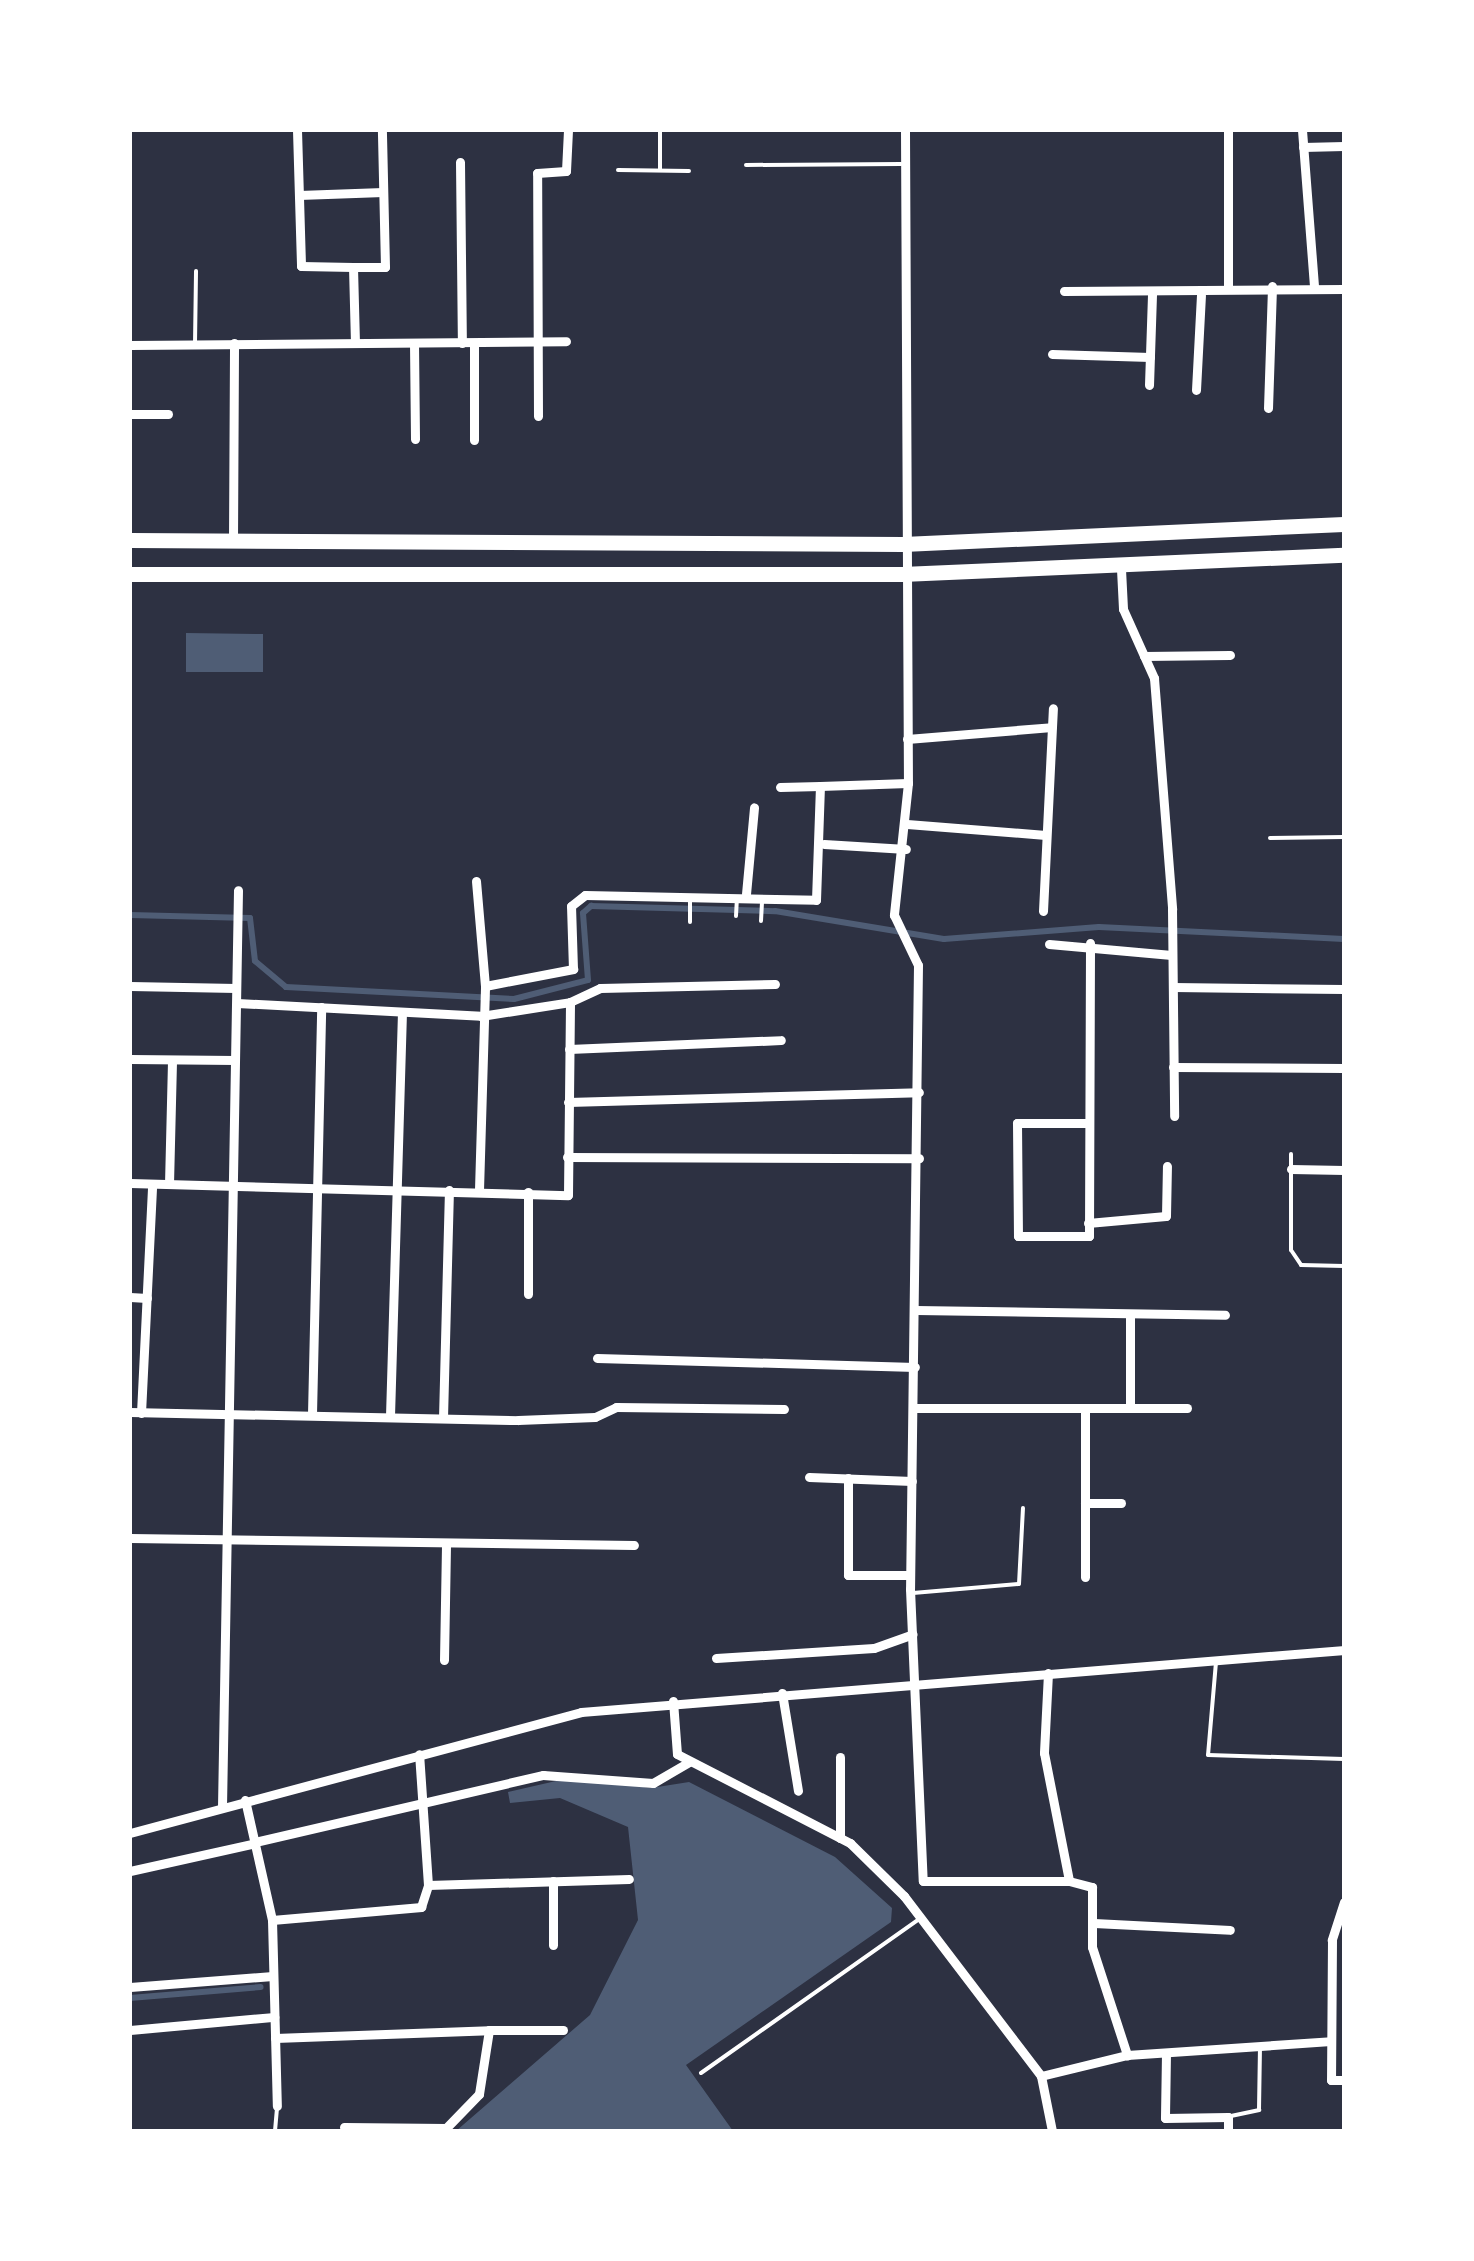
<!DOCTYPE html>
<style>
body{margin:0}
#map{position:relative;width:1474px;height:2261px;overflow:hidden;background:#2d3142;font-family:Barlow,sans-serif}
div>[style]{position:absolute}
.water>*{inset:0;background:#4f5d75}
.stream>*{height:6px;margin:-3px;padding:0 3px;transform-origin:3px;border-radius:3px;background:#4f5d75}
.service>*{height:4px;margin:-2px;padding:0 2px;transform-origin:2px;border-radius:2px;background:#fff}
.minor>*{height:9px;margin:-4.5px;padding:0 4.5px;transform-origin:4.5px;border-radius:4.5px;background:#fff}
.trunk>*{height:15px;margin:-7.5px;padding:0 7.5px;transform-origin:7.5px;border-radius:7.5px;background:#fff}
span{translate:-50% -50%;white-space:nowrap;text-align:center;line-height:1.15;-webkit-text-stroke:9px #fff;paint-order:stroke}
.frame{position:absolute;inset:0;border:132px solid #fff;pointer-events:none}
</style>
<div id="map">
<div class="water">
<div style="clip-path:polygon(186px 633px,263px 634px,263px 672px,186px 672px)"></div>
<div style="clip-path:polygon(569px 1778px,651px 1788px,689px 1782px,835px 1857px,892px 1908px,891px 1922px,686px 2065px,733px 2131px,456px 2131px,590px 2015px,638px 1920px,628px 1827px,560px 1798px,510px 1803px,508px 1792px)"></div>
</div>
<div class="stream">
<div style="left:130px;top:915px;width:120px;rotate:1.4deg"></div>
<div style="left:250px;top:918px;width:43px;rotate:83.4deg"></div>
<div style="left:255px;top:961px;width:40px;rotate:40deg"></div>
<div style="left:286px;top:987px;width:228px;rotate:3deg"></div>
<div style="left:514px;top:999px;width:76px;rotate:-14.4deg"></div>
<div style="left:588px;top:980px;width:67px;rotate:-94.3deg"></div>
<div style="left:583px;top:913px;width:11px;rotate:-41deg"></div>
<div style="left:591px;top:906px;width:184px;rotate:1.6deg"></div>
<div style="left:775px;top:911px;width:171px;rotate:9.4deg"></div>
<div style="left:944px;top:939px;width:155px;rotate:-4.4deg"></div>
<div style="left:1099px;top:927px;width:245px;rotate:2.8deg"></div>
<div style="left:130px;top:1998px;width:131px;rotate:-4.8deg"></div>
</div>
<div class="service">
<div style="left:660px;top:130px;width:40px;rotate:90deg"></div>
<div style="left:746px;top:165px;width:155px;rotate:-0.4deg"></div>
<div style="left:618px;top:170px;width:71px;rotate:0.8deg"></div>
<div style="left:195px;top:344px;width:73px;rotate:-89.2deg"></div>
<div style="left:1270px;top:838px;width:74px;rotate:-0.8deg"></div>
<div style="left:690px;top:898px;width:24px;rotate:90deg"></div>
<div style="left:736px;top:916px;width:17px;rotate:-87deg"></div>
<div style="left:761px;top:921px;width:20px;rotate:-87deg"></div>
<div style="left:1291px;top:1154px;width:96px;rotate:90deg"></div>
<div style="left:1291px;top:1250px;width:18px;rotate:56deg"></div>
<div style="left:1301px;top:1265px;width:43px;rotate:1.3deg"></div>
<div style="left:913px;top:1593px;width:106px;rotate:-4.9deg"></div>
<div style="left:1019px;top:1584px;width:76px;rotate:-87deg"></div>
<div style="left:1216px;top:1662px;width:93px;rotate:94.9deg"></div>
<div style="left:1208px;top:1755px;width:136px;rotate:1.7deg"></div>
<div style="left:701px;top:2073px;width:266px;rotate:-35.2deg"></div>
<div style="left:1231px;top:2116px;width:29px;rotate:-12deg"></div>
<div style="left:1259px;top:2110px;width:62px;rotate:-89.1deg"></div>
<div style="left:275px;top:2131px;width:25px;rotate:-85deg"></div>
</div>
<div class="minor">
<div style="left:297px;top:130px;width:136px;rotate:88.3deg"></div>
<div style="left:301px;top:266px;width:52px;rotate:1.1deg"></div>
<div style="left:353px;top:267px;width:76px;rotate:88.5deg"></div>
<div style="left:905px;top:130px;width:653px;rotate:89.74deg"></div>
<div style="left:908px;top:783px;width:133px;rotate:96.1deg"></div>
<div style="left:894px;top:915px;width:55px;rotate:64.4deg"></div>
<div style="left:918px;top:965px;width:624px;rotate:90.73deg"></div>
<div style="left:910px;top:1589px;width:292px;rotate:87.5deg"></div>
<div style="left:923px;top:1881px;width:146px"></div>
<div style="left:1228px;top:130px;width:155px;rotate:90deg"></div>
<div style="left:1302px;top:130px;width:157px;rotate:85.6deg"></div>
<div style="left:1303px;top:147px;width:41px;rotate:-1.4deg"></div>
<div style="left:460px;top:162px;width:181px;rotate:89.4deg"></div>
<div style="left:299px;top:195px;width:84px;rotate:-2deg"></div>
<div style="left:353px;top:267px;width:32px"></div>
<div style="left:385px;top:267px;width:137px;rotate:-91.3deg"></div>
<div style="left:1064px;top:291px;width:280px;rotate:-0.4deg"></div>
<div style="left:414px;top:343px;width:96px;rotate:89.4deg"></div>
<div style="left:130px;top:345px;width:436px;rotate:-0.5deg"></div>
<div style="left:1052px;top:354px;width:98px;rotate:1.8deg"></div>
<div style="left:1149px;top:385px;width:91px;rotate:-88.1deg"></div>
<div style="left:1196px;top:390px;width:95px;rotate:-87deg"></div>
<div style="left:1268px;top:408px;width:122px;rotate:-88.1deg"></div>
<div style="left:130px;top:414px;width:38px"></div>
<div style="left:538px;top:416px;width:243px;rotate:-90.2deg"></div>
<div style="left:537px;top:173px;width:29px;rotate:-4deg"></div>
<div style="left:566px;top:171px;width:41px;rotate:-87.2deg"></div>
<div style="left:474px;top:440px;width:97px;rotate:-90deg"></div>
<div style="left:233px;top:540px;width:197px;rotate:-89.7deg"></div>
<div style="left:1121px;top:569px;width:40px;rotate:87.1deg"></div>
<div style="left:1123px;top:609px;width:76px;rotate:65.8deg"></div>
<div style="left:1154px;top:678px;width:232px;rotate:85.5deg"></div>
<div style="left:1172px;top:909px;width:207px;rotate:89.4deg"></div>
<div style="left:1144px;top:656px;width:86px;rotate:-0.7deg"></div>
<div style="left:907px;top:739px;width:145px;rotate:-4.7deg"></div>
<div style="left:780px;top:787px;width:40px;rotate:-1.4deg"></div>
<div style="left:907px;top:824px;width:139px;rotate:4.5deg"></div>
<div style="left:824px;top:844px;width:82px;rotate:3.5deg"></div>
<div style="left:476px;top:881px;width:105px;rotate:85.1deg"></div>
<div style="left:746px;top:894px;width:87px;rotate:-84.7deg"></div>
<div style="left:1043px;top:911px;width:203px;rotate:-87.2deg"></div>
<div style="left:1049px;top:944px;width:123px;rotate:5.1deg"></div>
<div style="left:130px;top:986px;width:106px;rotate:1.1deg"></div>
<div style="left:1173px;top:987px;width:171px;rotate:0.7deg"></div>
<div style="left:237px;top:1003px;width:244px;rotate:3deg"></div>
<div style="left:481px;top:1016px;width:90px;rotate:-8.9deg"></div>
<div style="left:570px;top:1002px;width:33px;rotate:-25deg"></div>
<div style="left:600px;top:988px;width:175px;rotate:-1.3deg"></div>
<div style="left:569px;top:1049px;width:212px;rotate:-2.4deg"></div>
<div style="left:130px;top:1059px;width:105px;rotate:0.5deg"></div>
<div style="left:1173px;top:1067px;width:171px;rotate:0.3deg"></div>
<div style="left:568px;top:1102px;width:351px;rotate:-1.6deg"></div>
<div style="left:1087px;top:1123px;width:70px;rotate:180deg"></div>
<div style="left:1017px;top:1123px;width:113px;rotate:89.5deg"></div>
<div style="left:1018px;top:1236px;width:71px"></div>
<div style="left:1089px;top:1236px;width:293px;rotate:-89.8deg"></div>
<div style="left:567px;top:1157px;width:352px;rotate:0.2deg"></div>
<div style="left:1291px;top:1169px;width:53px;rotate:1.1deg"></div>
<div style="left:130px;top:1183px;width:438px;rotate:1.6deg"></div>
<div style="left:568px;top:1195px;width:193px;rotate:-89.4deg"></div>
<div style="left:169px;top:1184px;width:124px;rotate:-88.6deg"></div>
<div style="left:479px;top:1190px;width:204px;rotate:-88.3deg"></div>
<div style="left:485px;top:986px;width:90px;rotate:-10.9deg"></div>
<div style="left:573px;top:969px;width:63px;rotate:-91.8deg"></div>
<div style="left:571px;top:906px;width:18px;rotate:-38deg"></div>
<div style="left:585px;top:895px;width:231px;rotate:1.2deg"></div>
<div style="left:816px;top:900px;width:114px;rotate:-88deg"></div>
<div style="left:820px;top:786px;width:88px;rotate:-2deg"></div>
<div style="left:528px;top:1192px;width:102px;rotate:90deg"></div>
<div style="left:1088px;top:1223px;width:78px;rotate:-5.1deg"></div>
<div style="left:1166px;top:1216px;width:50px;rotate:-88.9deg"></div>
<div style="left:130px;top:1297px;width:17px;rotate:3deg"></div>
<div style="left:916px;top:1310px;width:309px;rotate:0.9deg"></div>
<div style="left:1130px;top:1314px;width:94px;rotate:90deg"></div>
<div style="left:597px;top:1358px;width:318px;rotate:1.6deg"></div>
<div style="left:914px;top:1408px;width:273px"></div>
<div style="left:1085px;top:1408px;width:169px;rotate:90deg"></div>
<div style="left:130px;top:1412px;width:388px;rotate:1.2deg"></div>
<div style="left:518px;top:1420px;width:77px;rotate:-2.2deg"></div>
<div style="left:595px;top:1417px;width:23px;rotate:-25deg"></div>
<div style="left:616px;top:1407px;width:168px;rotate:0.7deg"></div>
<div style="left:141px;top:1413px;width:229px;rotate:-87.2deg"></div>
<div style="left:312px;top:1414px;width:407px;rotate:-88.7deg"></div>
<div style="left:390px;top:1416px;width:404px;rotate:-88.3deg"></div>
<div style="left:443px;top:1418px;width:228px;rotate:-88.5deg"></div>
<div style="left:809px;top:1477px;width:103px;rotate:2.2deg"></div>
<div style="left:848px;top:1478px;width:97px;rotate:90deg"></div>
<div style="left:848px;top:1575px;width:62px"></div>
<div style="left:1085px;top:1503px;width:36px"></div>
<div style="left:130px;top:1538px;width:504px;rotate:0.8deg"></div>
<div style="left:716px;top:1658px;width:158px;rotate:-3.6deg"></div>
<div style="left:874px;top:1648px;width:41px;rotate:-19.7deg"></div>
<div style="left:444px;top:1660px;width:116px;rotate:-89deg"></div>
<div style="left:1048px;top:1673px;width:80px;rotate:92.9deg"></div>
<div style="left:1044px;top:1753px;width:130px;rotate:78.9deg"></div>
<div style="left:1069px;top:1881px;width:24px;rotate:15deg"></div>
<div style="left:1092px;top:1887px;width:60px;rotate:90deg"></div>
<div style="left:1092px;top:1947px;width:114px;rotate:72deg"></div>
<div style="left:782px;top:1693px;width:99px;rotate:80.7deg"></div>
<div style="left:673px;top:1701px;width:53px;rotate:85.7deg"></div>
<div style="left:677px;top:1754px;width:195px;rotate:27.2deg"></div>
<div style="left:850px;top:1843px;width:76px;rotate:44.5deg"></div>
<div style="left:904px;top:1896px;width:226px;rotate:52.7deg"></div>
<div style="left:1041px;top:2076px;width:56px;rotate:78.7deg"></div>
<div style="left:840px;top:1757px;width:81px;rotate:90deg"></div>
<div style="left:245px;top:1800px;width:123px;rotate:77.3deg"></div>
<div style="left:272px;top:1920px;width:186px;rotate:88.5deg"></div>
<div style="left:222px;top:1807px;width:917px;rotate:-89deg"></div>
<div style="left:130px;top:1833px;width:467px;rotate:-15deg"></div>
<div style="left:581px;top:1712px;width:766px;rotate:-4.65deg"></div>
<div style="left:255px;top:1842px;width:296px;rotate:-13.1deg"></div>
<div style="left:543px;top:1775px;width:110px;rotate:4.2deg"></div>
<div style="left:653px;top:1783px;width:42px;rotate:-30.3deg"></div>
<div style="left:130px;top:1871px;width:125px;rotate:-12.5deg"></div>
<div style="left:553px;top:1881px;width:64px;rotate:90deg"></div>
<div style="left:428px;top:1885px;width:201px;rotate:-1.7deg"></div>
<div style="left:1344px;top:1902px;width:40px;rotate:108deg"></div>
<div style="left:1332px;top:1940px;width:140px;rotate:90.4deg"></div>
<div style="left:1331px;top:2080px;width:13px"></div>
<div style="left:272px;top:1920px;width:150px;rotate:-5deg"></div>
<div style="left:421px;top:1907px;width:23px;rotate:-72deg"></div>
<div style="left:428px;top:1885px;width:131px;rotate:-93.9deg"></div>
<div style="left:1094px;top:1923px;width:136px;rotate:2.9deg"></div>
<div style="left:130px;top:1987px;width:143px;rotate:-4.4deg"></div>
<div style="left:130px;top:2030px;width:145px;rotate:-5.2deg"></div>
<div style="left:489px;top:2030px;width:74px"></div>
<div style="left:275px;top:2038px;width:214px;rotate:-2.1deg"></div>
<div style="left:489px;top:2030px;width:65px;rotate:98.9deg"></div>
<div style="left:479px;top:2094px;width:47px;rotate:134.1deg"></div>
<div style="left:446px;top:2128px;width:102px;rotate:-179.4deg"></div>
<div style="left:1166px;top:2053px;width:65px;rotate:90.9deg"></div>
<div style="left:1165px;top:2118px;width:63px;rotate:-0.9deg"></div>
<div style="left:1228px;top:2117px;width:14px;rotate:90deg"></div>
<div style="left:1041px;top:2076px;width:89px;rotate:-13.7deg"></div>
<div style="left:1127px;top:2055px;width:204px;rotate:-3.9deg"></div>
</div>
<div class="trunk">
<div style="left:130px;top:540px;width:773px;rotate:0.3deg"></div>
<div style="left:903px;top:544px;width:441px;rotate:-2.6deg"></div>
<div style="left:130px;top:574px;width:772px"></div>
<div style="left:902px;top:574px;width:442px;rotate:-2.5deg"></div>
</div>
<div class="frame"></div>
</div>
